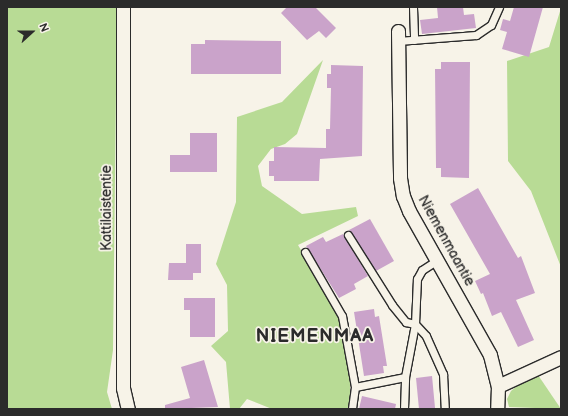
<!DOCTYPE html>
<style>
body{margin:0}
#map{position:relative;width:568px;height:416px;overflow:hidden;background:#f7f3e8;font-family:"Balsamiq Sans",sans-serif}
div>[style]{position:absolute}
.green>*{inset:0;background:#b8db95}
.building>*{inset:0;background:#caa3ca}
.roads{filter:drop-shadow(1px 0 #2b2b2b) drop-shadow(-1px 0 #2b2b2b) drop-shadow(0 1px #2b2b2b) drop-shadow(0 -1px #2b2b2b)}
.service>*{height:7px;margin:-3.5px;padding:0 3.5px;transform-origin:3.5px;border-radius:3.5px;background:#f7f3e8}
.minor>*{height:13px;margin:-6.5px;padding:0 6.5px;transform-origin:6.5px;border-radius:6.5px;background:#f7f3e8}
span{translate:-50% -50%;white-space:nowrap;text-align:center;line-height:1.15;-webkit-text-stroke:3.5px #f7f3e8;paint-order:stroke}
.street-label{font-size:14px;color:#2b2b2b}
.district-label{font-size:18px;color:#2b2b2b;font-weight:700;letter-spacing:1px}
.frame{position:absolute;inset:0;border:8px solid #2b2b2b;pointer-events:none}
.north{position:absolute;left:12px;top:12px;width:40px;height:40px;-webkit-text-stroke:3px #f7f3e8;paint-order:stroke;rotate:69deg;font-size:11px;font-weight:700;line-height:16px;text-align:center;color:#2b2b2b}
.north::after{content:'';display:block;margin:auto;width:14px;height:18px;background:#2b2b2b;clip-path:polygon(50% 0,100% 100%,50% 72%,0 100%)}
</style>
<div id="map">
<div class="green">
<div style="clip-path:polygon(7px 7px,117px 7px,113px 350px,107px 392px,112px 409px,7px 409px)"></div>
<div style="clip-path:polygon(561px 8px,561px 267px,531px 191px,508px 161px,507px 61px,549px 47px)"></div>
<div style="clip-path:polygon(323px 60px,297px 134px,285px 144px,271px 149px,258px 166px,262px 186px,302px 214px,356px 207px,358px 216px,298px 245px,333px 304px,343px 331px,350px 369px,350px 409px,272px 409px,247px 399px,239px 409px,230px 409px,226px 362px,211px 346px,228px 331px,227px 285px,216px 264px,236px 202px,237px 117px,282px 102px)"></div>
<div style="clip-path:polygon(538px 375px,561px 409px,509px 407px,507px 399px,511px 391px,528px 377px)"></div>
</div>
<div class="building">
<div style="clip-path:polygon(287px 7px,315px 7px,336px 28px,326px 38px,319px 31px,307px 40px,281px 13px)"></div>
<div style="clip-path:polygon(437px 7px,463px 7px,464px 15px,474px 14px,476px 28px,422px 34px,420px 20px,438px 18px)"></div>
<div style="clip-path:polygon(514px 7px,543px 7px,529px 57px,502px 49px,507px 32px,500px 30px,503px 19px,510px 21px)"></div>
<div style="clip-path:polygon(205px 40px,281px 41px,281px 74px,191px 74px,191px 44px,205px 44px)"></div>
<div style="clip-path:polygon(441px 62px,470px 62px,469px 178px,441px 177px,441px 168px,436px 168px,435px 69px,441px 69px)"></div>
<div style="clip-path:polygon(331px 65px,363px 66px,362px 156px,320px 159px,319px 181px,274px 181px,274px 176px,269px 176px,269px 161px,274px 161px,274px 147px,326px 148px,326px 129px,330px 129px,331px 88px,327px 88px,327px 74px,331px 74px)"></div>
<div style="clip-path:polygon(190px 133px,217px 133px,217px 172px,170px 172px,170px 155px,190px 155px)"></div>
<div style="clip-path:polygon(478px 188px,518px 258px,521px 256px,535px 293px,516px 300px,534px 340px,518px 347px,501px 312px,492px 316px,483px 293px,481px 294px,475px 281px,490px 274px,450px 204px)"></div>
<div style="clip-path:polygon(370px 219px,394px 261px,376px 271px,349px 230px)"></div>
<div style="clip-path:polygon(343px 234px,368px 276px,354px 284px,356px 289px,339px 298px,306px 246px,323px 237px,326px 242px)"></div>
<div style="clip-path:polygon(186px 244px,201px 244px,201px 273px,193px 273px,193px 280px,168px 280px,169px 263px,186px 263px)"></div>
<div style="clip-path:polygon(184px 298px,215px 298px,215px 337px,190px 337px,190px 310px,184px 310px)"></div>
<div style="clip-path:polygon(374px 309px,375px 317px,379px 316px,387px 366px,383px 366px,384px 373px,364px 376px,354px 312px)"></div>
<div style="clip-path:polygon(204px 360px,218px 407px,165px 409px,165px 405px,190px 398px,181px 367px)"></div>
<div style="clip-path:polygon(432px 376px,435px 408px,419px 409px,416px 378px)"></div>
<div style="clip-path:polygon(362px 396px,396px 404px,395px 409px,359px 409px)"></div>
</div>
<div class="roads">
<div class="service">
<div style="left:413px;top:7px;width:33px;rotate:88deg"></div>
<div style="left:398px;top:41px;width:78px;rotate:-4.4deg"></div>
<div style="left:476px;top:35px;width:18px;rotate:-34deg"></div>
<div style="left:491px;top:25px;width:20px;rotate:-66deg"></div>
<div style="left:348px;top:235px;width:83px;rotate:57.8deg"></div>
<div style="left:392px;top:305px;width:22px;rotate:51deg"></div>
<div style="left:406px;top:322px;width:9px;rotate:13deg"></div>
<div style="left:415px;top:324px;width:16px;rotate:47deg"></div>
<div style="left:426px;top:336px;width:42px;rotate:65.9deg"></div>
<div style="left:443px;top:374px;width:35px;rotate:87deg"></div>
<div style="left:305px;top:252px;width:74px;rotate:60deg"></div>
<div style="left:342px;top:316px;width:72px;rotate:79.6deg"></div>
<div style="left:355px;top:387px;width:22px;rotate:98deg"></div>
<div style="left:355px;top:387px;width:51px;rotate:-11.3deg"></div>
<div style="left:405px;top:377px;width:54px;rotate:-79.3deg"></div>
<div style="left:415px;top:324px;width:45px;rotate:-87.5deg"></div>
<div style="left:417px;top:279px;width:10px;rotate:-61deg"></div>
<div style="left:422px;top:270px;width:17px;rotate:-33deg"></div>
<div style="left:404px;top:409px;width:32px;rotate:-88deg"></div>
</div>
<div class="minor">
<div style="left:123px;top:7px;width:381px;rotate:90deg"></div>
<div style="left:123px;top:388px;width:22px;rotate:77deg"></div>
<div style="left:398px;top:31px;width:147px;rotate:89.2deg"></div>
<div style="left:400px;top:178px;width:18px;rotate:81deg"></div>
<div style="left:403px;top:196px;width:16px;rotate:68deg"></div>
<div style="left:409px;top:211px;width:165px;rotate:60.6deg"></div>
<div style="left:490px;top:355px;width:32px;rotate:76deg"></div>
<div style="left:498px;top:386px;width:23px;rotate:92deg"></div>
<div style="left:498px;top:386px;width:69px;rotate:-24.7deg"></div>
</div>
</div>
<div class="street-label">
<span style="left:107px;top:208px;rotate:-90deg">Kattilaistentie</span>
<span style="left:446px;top:241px;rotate:61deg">Niemenmaantie</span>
</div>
<div class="district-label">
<span style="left:315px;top:337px">NIEMENMAA</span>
</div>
<div class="frame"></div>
<div class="north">N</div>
</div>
